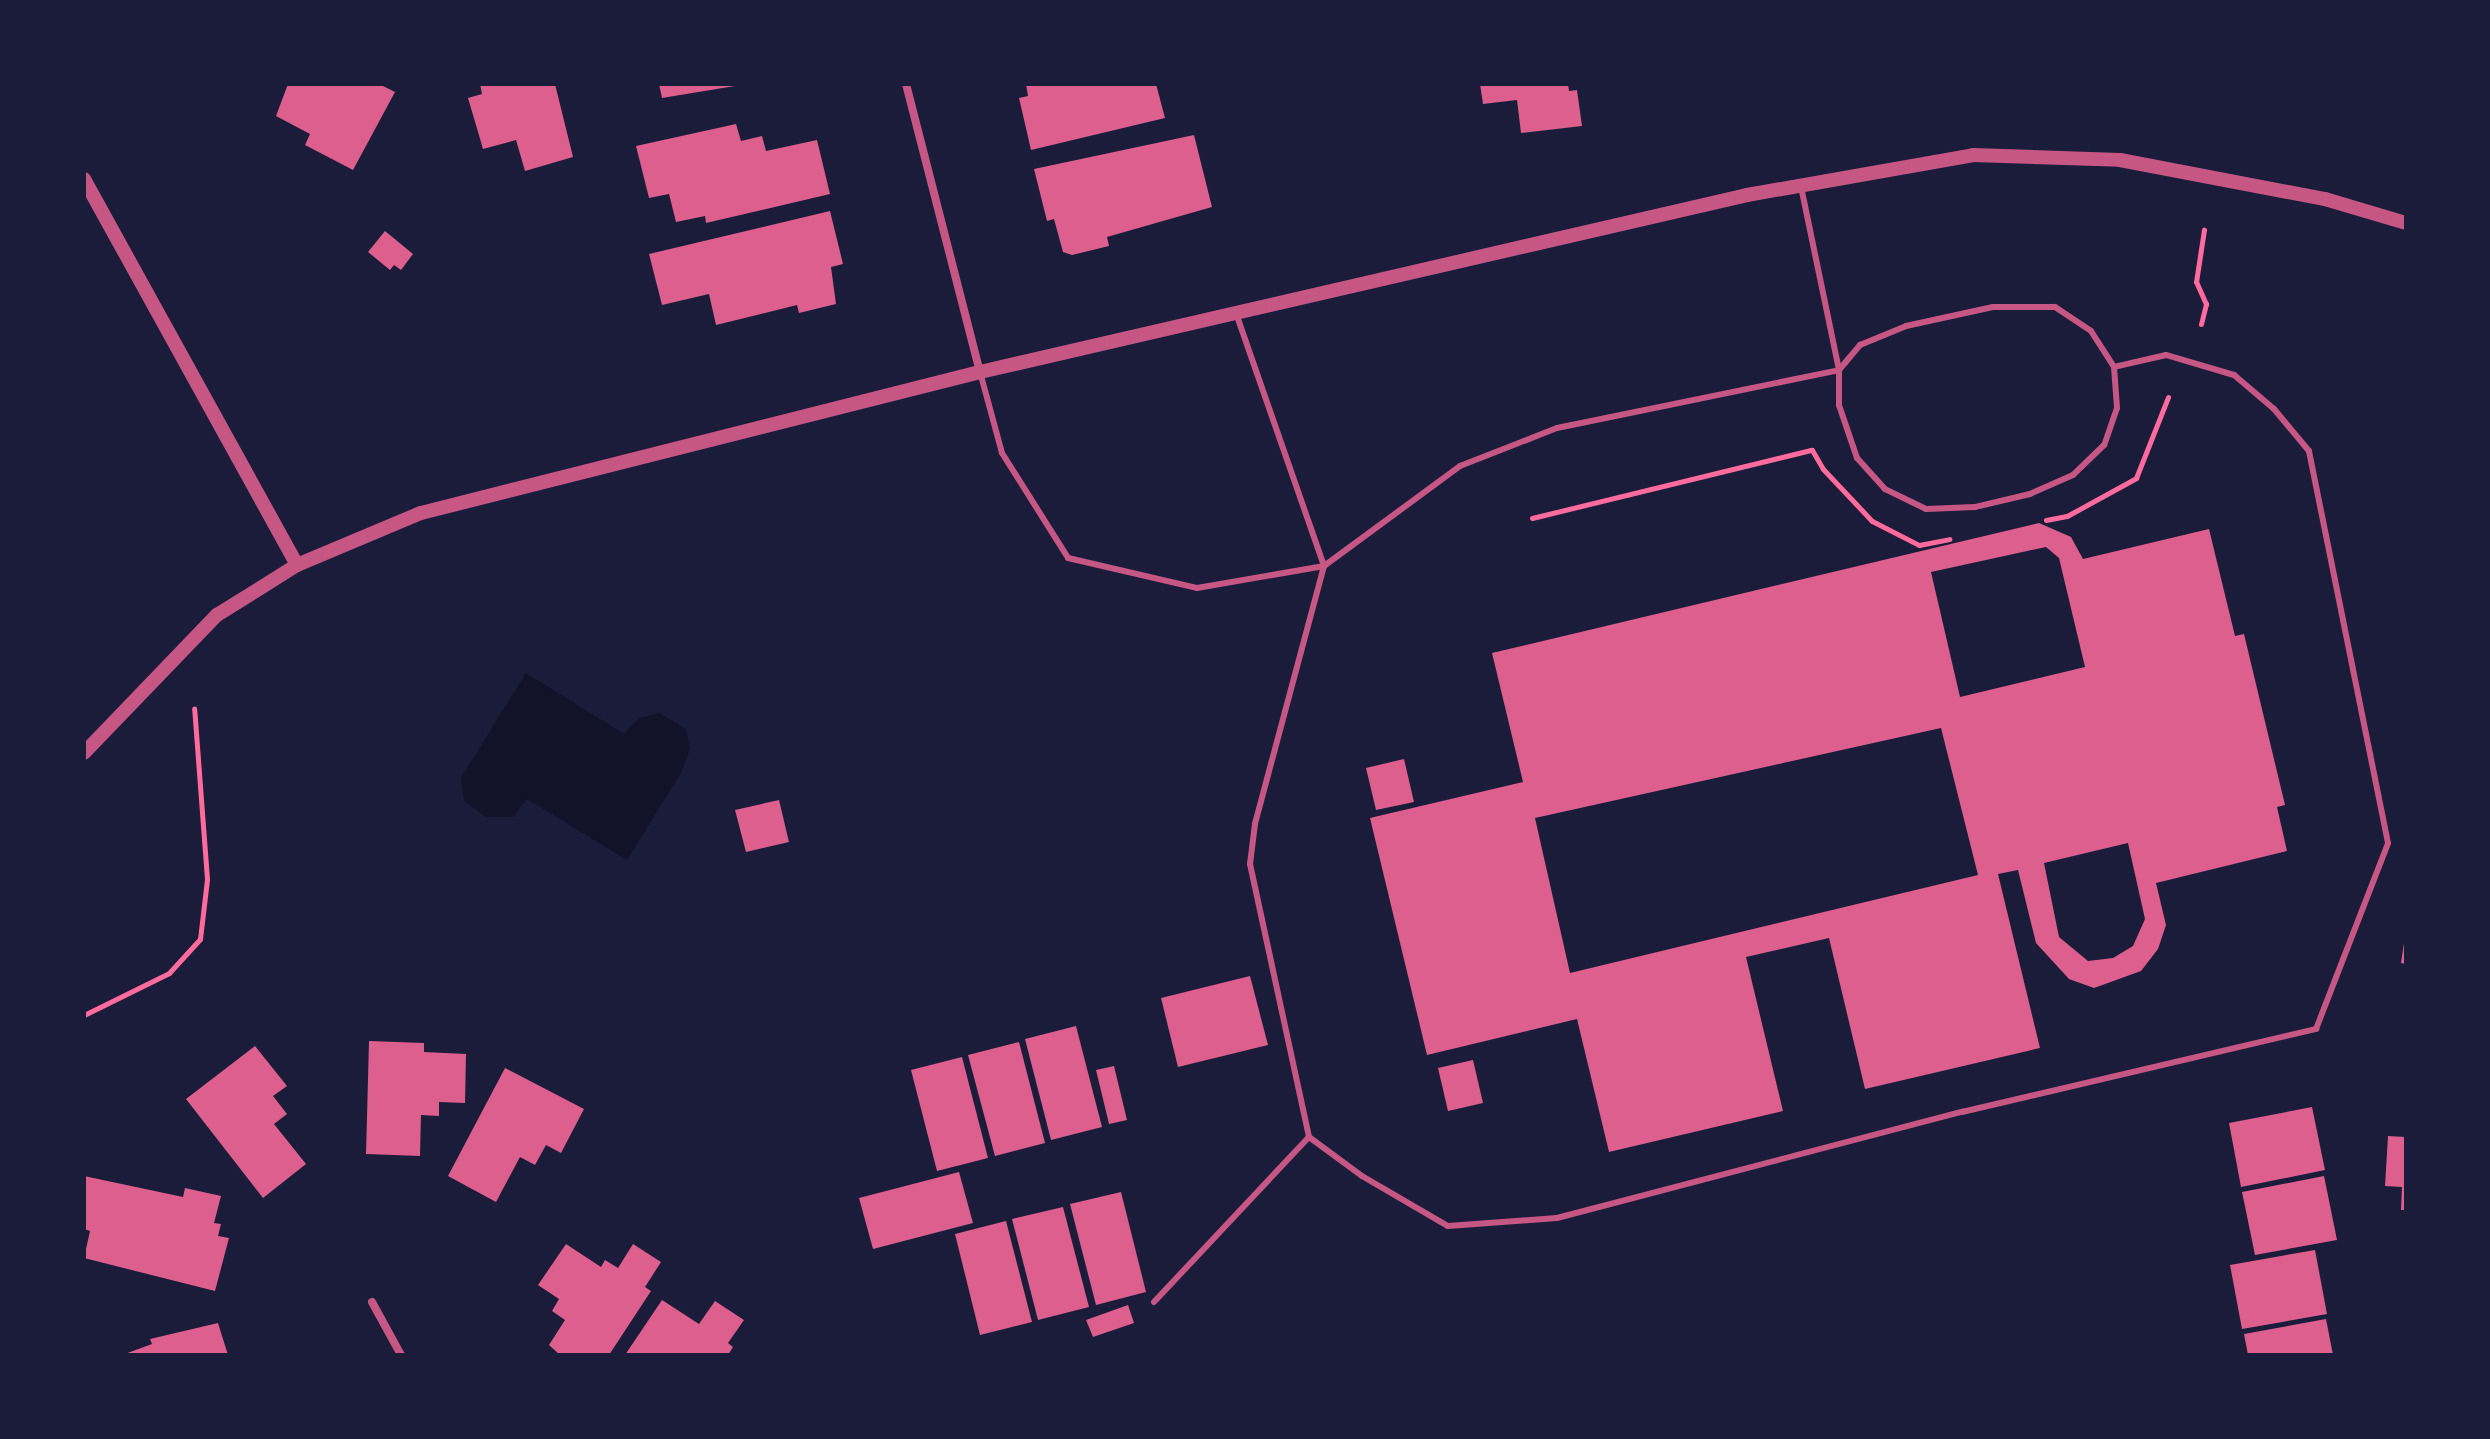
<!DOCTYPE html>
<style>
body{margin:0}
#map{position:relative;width:2490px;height:1439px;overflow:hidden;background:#1b1b3a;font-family:"Nunito Sans",sans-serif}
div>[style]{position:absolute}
.water>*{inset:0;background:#12122b}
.building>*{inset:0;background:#dd5f8e}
.path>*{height:5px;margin:-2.5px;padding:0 2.5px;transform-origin:2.5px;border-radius:2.5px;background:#ff6b9d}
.service>*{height:6px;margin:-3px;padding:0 3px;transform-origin:3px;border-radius:3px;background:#c65784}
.minor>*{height:8px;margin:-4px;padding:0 4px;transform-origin:4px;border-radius:4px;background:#c65784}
.tertiary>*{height:14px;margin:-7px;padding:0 7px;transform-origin:7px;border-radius:7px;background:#c65784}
span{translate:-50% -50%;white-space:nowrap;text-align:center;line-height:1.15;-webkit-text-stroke:6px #1b1b3a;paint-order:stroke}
.frame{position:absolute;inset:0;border:86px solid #1b1b3a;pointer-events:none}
</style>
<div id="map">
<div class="water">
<div style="clip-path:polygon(526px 673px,624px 734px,639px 718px,659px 713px,686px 729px,690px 749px,682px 771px,627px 860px,527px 799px,513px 817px,486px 817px,464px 801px,461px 778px)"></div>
</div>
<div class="building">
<div style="clip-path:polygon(288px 84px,379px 84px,395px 92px,353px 170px,305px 145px,310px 134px,276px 116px)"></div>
<div style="clip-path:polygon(480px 84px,555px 84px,573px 157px,525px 171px,516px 140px,483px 149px,468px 98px,482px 94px)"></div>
<div style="clip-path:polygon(659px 84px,741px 84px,741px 85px,662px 98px)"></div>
<div style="clip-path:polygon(1026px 84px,1156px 84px,1165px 118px,1031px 150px,1019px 98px,1028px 96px)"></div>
<div style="clip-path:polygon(1480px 84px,1568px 84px,1569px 91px,1577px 90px,1582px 126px,1521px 133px,1517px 100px,1483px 104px)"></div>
<div style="clip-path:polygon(736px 124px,741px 141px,762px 136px,766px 151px,817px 140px,830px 194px,706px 223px,705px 216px,676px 222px,669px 194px,649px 198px,636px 146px)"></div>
<div style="clip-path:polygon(1194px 135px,1212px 207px,1107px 237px,1109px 246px,1072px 255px,1063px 252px,1054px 219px,1047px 221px,1034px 169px)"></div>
<div style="clip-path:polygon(830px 211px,843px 264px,831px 267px,836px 304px,799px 313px,797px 305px,716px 325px,709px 294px,662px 305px,649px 254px)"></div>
<div style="clip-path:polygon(385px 231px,413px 254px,401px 270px,394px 265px,390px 270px,368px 252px)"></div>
<div style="clip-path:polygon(evenodd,2039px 523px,2071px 537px,2083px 559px,2209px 529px,2235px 636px,2244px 634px,2285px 805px,2277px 807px,2287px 851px,2156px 883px,2166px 925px,2158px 949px,2141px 971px,2094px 988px,2069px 979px,2036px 943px,2018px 870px,1998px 874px,2040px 1048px,1865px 1089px,1829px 938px,1746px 957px,1783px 1111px,1609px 1152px,1577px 1019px,1427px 1055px,1370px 818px,1523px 782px,1492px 653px,2039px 523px,2046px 547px,2059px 558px,2085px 667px,1960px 697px,1931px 572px,2046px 547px,2039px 523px,1941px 728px,1978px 875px,1570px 973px,1535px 818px,1941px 728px,2039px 523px,2128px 843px,2145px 919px,2133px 946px,2113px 958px,2088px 961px,2059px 937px,2044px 863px,2128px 843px)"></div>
<div style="clip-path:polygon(1404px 759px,1414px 802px,1376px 810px,1366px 768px)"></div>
<div style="clip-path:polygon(779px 800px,789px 842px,746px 852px,735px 810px)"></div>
<div style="clip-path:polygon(2404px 943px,2406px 943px,2406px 964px,2401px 963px)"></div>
<div style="clip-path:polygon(1250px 976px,1268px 1045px,1178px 1067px,1161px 998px)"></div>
<div style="clip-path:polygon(1076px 1026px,1102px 1127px,1051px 1140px,1025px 1039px)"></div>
<div style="clip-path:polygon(369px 1041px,424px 1043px,424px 1052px,466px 1054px,465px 1103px,439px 1102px,439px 1116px,421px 1115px,420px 1156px,366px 1154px)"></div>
<div style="clip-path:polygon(1019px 1042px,1045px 1143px,995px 1156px,968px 1055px)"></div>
<div style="clip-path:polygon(255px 1046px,287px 1086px,273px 1096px,287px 1114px,274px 1124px,306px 1164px,263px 1198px,186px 1099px)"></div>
<div style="clip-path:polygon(962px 1057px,988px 1158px,937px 1171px,911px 1070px)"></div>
<div style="clip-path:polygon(1473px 1060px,1483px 1103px,1448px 1111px,1438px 1068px)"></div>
<div style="clip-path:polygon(1114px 1066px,1127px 1120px,1109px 1124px,1096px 1070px)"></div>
<div style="clip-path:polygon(505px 1068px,584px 1109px,561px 1153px,546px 1145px,535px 1165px,520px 1157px,496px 1202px,448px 1176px)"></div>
<div style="clip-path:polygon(2312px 1107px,2325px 1170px,2241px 1187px,2229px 1123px)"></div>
<div style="clip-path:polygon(2388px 1136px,2406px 1137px,2406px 1210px,2401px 1210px,2402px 1187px,2385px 1186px)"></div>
<div style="clip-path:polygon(959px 1172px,973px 1223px,873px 1249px,859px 1198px)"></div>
<div style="clip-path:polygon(84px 1176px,183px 1197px,185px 1188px,221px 1196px,214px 1223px,221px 1224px,218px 1236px,229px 1238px,215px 1291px,84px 1258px,90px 1231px,84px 1229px)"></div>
<div style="clip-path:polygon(2324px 1176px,2337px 1240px,2255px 1255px,2242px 1192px)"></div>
<div style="clip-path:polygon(1121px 1192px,1146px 1292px,1096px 1305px,1070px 1204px)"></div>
<div style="clip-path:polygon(1063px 1207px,1089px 1307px,1038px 1320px,1012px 1219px)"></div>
<div style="clip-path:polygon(1006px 1221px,1032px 1322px,980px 1335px,955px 1234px)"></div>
<div style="clip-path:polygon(566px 1244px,601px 1267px,605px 1260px,618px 1268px,633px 1244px,661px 1262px,645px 1287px,651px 1291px,609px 1355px,560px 1355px,549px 1345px,565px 1320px,552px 1311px,559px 1299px,538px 1285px)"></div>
<div style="clip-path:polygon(2315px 1250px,2327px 1314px,2242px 1329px,2230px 1265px)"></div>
<div style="clip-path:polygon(662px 1300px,699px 1324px,715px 1301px,744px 1320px,728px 1343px,733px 1347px,728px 1355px,625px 1355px)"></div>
<div style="clip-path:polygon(1128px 1305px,1134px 1323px,1093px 1337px,1086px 1320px)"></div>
<div style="clip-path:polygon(2326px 1319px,2333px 1355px,2248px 1355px,2244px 1334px)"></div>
<div style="clip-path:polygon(218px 1323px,228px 1355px,122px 1355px,152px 1344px,150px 1339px)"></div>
</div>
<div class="path">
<div style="left:2201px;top:324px;width:21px;rotate:-76deg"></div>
<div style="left:2206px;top:304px;width:24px;rotate:-114deg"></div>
<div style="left:2196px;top:282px;width:53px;rotate:-81.3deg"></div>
<div style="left:1532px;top:518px;width:288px;rotate:-13.7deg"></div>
<div style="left:1812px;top:450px;width:22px;rotate:60deg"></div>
<div style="left:1823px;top:469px;width:71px;rotate:46.7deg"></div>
<div style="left:1872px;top:521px;width:53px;rotate:27.1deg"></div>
<div style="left:1919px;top:545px;width:31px;rotate:-11deg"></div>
<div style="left:2046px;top:520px;width:21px;rotate:-11deg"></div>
<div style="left:2067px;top:516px;width:79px;rotate:-28.8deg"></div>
<div style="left:2136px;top:478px;width:87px;rotate:-68.4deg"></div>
<div style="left:84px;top:1015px;width:95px;rotate:-26.3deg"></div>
<div style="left:169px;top:973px;width:46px;rotate:-47.6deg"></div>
<div style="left:200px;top:939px;width:60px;rotate:-83.3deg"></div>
<div style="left:207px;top:879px;width:171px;rotate:-94.3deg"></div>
</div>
<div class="service">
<div style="left:1237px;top:316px;width:265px;rotate:70.8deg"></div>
<div style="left:1324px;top:566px;width:267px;rotate:105deg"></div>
<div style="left:1255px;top:824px;width:40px;rotate:97.1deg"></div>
<div style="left:1250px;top:864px;width:279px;rotate:77.8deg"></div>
<div style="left:1309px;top:1137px;width:66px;rotate:36.3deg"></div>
<div style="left:1362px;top:1176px;width:99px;rotate:30.2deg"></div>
<div style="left:1448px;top:1226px;width:109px;rotate:-4.2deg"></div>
<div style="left:1557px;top:1218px;width:419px;rotate:-14.7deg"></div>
<div style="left:1962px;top:1112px;width:364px;rotate:-13.2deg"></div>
<div style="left:2316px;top:1029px;width:199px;rotate:-68.8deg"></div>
<div style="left:2388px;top:843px;width:400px;rotate:-101.4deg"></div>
<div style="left:2309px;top:451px;width:55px;rotate:-129.8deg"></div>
<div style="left:2274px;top:409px;width:52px;rotate:-139.6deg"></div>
<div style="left:2234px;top:375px;width:71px;rotate:-163.6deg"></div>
<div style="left:2166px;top:355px;width:53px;rotate:167deg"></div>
<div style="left:980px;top:372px;width:84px;rotate:74.8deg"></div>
<div style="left:1002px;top:453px;width:124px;rotate:57.8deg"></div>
<div style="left:1068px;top:558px;width:132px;rotate:13.1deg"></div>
<div style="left:1197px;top:588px;width:129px;rotate:-9.8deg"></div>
<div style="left:1324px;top:566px;width:169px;rotate:-36.3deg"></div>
<div style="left:1460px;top:466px;width:104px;rotate:-21.4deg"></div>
<div style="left:1557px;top:428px;width:288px;rotate:-11.6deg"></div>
<div style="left:1839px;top:370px;width:33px;rotate:-50deg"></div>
<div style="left:1860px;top:345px;width:50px;rotate:-22.4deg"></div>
<div style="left:1906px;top:326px;width:89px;rotate:-12.3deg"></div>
<div style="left:1993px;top:307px;width:62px"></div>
<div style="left:2055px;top:307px;width:43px;rotate:33.7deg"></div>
<div style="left:2091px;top:331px;width:43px;rotate:57.4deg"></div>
<div style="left:2114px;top:367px;width:41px;rotate:85.8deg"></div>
<div style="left:2117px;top:408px;width:39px;rotate:109deg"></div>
<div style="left:2104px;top:445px;width:43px;rotate:135.9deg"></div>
<div style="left:2073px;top:475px;width:47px;rotate:156.2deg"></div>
<div style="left:2030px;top:494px;width:57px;rotate:166.7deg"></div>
<div style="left:1975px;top:507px;width:49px;rotate:177.7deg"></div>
<div style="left:1926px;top:509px;width:46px;rotate:-154deg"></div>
<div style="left:1885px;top:489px;width:42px;rotate:-132.1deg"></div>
<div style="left:1857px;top:458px;width:56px;rotate:-108.8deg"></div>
<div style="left:1839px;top:405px;width:35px;rotate:-90deg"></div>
<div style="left:1839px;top:370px;width:188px;rotate:-101.7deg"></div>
<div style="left:1154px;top:1302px;width:226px;rotate:-46.8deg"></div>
</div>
<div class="minor">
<div style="left:906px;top:84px;width:297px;rotate:75.6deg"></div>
<div style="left:372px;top:1302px;width:60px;rotate:61.3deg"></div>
</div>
<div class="tertiary">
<div style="left:84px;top:179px;width:441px;rotate:61.1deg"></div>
<div style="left:84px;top:753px;width:192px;rotate:-46.1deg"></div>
<div style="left:217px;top:615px;width:94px;rotate:-32deg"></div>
<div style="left:297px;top:565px;width:134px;rotate:-22.8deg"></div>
<div style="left:421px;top:513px;width:577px;rotate:-14.16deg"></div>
<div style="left:980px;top:372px;width:787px;rotate:-12.99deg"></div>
<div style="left:1747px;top:195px;width:230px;rotate:-10deg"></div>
<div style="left:1973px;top:155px;width:147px;rotate:1.9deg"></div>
<div style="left:2120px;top:160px;width:209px;rotate:10.8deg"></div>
<div style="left:2325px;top:199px;width:84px;rotate:16.5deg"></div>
</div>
<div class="frame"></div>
</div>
